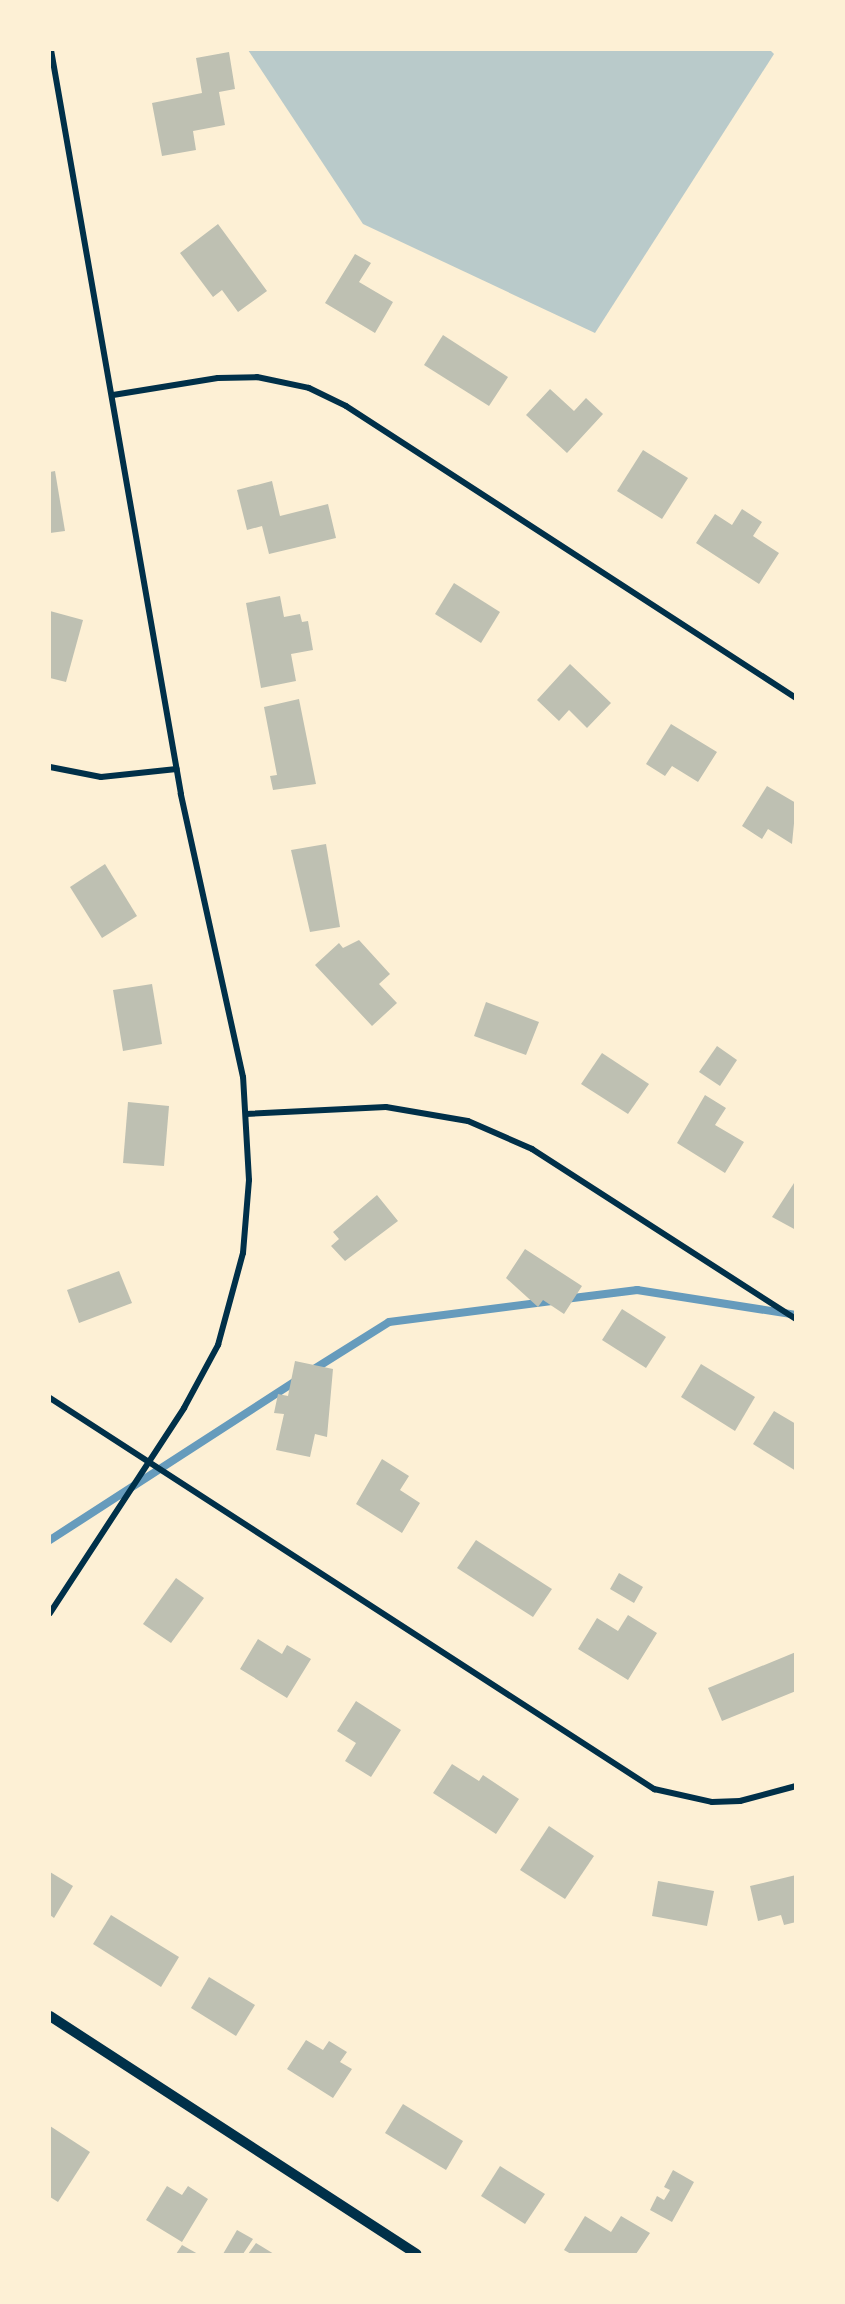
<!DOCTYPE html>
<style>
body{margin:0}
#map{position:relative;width:845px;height:2304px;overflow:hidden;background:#fdf0d5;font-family:"Public Sans",sans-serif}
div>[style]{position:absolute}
.green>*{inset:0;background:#b9caca}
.stream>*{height:8px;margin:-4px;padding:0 4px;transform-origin:4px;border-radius:4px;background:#669bbc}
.building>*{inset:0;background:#bec0b2}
.minor>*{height:6px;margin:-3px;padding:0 3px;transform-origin:3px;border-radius:3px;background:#003049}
.tertiary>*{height:10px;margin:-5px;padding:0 5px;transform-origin:5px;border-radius:5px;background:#003049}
span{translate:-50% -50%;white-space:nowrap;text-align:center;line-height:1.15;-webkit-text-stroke:4.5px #fdf0d5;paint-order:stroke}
.frame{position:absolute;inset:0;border:51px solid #fdf0d5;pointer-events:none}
</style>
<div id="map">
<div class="green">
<div style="clip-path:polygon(248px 50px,770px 50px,774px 54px,595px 333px,363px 224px)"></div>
</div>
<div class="stream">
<div style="left:565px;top:1299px;width:73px;rotate:-7.1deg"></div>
<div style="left:637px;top:1290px;width:161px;rotate:8.9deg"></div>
<div style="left:311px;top:1371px;width:92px;rotate:-32.1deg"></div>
<div style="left:389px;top:1322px;width:166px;rotate:-7.3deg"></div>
<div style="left:50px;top:1540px;width:297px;rotate:-32.9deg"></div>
</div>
<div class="building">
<div style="clip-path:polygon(229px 52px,235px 89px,219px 92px,225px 125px,193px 131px,196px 150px,162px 156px,152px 103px,202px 93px,196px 58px)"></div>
<div style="clip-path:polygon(218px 224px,267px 291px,238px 312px,222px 290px,213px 297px,180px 253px)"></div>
<div style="clip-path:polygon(355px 254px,371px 263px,359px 282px,393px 302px,375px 333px,325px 303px)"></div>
<div style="clip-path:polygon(443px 335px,508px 377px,489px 406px,424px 365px)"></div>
<div style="clip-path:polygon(550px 389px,574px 411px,586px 398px,603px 414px,567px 453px,526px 415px)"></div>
<div style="clip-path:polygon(643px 450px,688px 478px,662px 519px,617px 491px)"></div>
<div style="clip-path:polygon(55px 471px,65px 531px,50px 533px,50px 472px)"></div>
<div style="clip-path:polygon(272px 481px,280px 516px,328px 504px,336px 538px,269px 554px,262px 526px,247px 530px,237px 490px)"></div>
<div style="clip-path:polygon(742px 509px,762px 522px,753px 536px,779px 553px,759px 584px,696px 543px,715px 514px,732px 525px)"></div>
<div style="clip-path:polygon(454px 583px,500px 612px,481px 643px,435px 614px)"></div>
<div style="clip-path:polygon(280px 596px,284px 617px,300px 614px,302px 622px,308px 621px,313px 650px,291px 654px,296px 681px,261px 688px,246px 603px)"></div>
<div style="clip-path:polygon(50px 611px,83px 620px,66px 682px,50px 678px)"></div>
<div style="clip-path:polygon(570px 664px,611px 703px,587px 728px,569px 710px,559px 721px,537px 700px)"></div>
<div style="clip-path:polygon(299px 699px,316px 784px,273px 790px,270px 776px,277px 775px,264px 707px)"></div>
<div style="clip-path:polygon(671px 724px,717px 752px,698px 782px,672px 766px,665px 776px,646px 764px)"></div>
<div style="clip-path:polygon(767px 786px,796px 803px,792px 844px,768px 829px,762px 839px,742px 826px)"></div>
<div style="clip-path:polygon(326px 844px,340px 927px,310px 932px,291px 850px)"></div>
<div style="clip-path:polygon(105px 864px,137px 916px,102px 938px,70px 887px)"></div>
<div style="clip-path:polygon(359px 940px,390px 974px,379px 984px,397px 1003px,372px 1026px,315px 965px,339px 943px,343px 948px)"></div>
<div style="clip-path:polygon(152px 984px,162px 1044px,123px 1051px,113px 990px)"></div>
<div style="clip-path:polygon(486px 1002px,539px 1022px,526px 1055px,474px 1036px)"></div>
<div style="clip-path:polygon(717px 1046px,737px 1060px,720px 1086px,699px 1072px)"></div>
<div style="clip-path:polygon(602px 1053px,649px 1084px,628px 1114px,581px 1084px)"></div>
<div style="clip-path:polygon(705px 1095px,726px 1108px,715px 1125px,744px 1142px,725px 1173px,677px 1143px)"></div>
<div style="clip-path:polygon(128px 1102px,169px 1106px,164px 1166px,123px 1163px)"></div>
<div style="clip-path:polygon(796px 1180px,796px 1230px,772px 1217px)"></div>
<div style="clip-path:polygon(377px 1195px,398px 1221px,345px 1261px,331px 1246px,339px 1239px,333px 1232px)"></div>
<div style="clip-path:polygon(525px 1249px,582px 1286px,564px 1314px,543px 1300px,538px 1307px,506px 1278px)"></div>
<div style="clip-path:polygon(119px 1271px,132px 1303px,79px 1323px,67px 1290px)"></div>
<div style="clip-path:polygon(622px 1309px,666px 1337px,646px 1368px,602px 1340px)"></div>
<div style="clip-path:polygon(295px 1361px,333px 1369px,327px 1437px,315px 1434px,310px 1457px,276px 1450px,284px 1414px,274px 1413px,278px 1394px,288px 1396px)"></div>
<div style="clip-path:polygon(701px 1364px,755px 1397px,735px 1431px,681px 1397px)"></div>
<div style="clip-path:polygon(774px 1411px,796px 1424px,796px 1471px,753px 1444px)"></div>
<div style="clip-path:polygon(382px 1459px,409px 1476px,400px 1490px,420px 1503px,402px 1533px,356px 1504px)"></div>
<div style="clip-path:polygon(476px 1540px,552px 1589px,533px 1617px,457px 1568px)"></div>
<div style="clip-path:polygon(619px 1573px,643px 1587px,634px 1603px,610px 1589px)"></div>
<div style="clip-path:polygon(176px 1578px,204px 1598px,171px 1643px,143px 1624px)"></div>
<div style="clip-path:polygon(628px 1615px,657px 1633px,628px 1680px,578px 1649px,597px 1618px,618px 1631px)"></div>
<div style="clip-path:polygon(258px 1639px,282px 1654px,287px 1645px,311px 1659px,287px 1698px,240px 1669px)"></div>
<div style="clip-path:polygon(796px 1652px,796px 1691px,722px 1721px,708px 1688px)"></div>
<div style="clip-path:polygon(356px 1701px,401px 1730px,371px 1777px,345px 1761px,356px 1743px,337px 1731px)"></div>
<div style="clip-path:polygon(452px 1764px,479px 1781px,483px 1775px,519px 1799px,496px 1834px,433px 1793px)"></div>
<div style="clip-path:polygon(549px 1826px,594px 1856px,565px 1899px,520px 1870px)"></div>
<div style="clip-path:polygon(50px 1872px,73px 1886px,54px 1918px,50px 1915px)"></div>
<div style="clip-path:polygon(796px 1875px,796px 1922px,784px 1925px,781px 1915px,758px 1921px,750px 1886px)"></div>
<div style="clip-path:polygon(658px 1881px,714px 1891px,707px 1926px,652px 1916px)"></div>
<div style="clip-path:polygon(111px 1915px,179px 1957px,161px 1987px,93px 1944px)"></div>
<div style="clip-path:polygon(209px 1977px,255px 2005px,236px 2036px,191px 2008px)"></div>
<div style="clip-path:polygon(306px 2040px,323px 2050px,329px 2041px,347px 2052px,340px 2062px,352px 2069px,333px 2098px,287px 2069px)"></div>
<div style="clip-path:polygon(403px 2104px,463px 2141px,446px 2170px,385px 2133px)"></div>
<div style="clip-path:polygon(50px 2126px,90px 2152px,58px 2202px,50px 2197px)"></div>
<div style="clip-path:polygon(500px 2166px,545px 2194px,525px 2224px,481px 2196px)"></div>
<div style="clip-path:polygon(673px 2170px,694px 2182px,672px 2222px,650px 2210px,657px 2196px,664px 2200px,670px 2190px,664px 2187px)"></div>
<div style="clip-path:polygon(167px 2186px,182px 2195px,188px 2186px,208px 2199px,182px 2242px,146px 2220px)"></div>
<div style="clip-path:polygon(585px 2216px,611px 2232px,621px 2216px,650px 2233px,636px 2254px,571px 2254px,564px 2250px)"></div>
<div style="clip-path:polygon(237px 2230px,253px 2239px,243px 2254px,223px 2254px)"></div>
<div style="clip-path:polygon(256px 2243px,274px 2254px,248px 2254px)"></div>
<div style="clip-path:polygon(182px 2245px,198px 2254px,176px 2254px)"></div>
</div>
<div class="minor">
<div style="left:113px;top:395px;width:106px;rotate:-9.2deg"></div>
<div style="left:218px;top:378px;width:39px;rotate:-1deg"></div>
<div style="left:257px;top:377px;width:53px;rotate:11.9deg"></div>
<div style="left:309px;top:388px;width:41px;rotate:25.9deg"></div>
<div style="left:346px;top:406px;width:536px;rotate:32.98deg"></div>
<div style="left:50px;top:767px;width:52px;rotate:11.1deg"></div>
<div style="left:101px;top:777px;width:76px;rotate:-6deg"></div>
<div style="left:246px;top:1114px;width:140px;rotate:-2.9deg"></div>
<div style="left:386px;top:1107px;width:83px;rotate:9.7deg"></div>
<div style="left:468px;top:1121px;width:70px;rotate:23.6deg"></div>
<div style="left:532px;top:1149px;width:314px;rotate:32.8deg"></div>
<div style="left:50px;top:1398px;width:720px;rotate:32.92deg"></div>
<div style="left:654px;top:1789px;width:59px;rotate:12.6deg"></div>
<div style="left:712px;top:1802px;width:28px;rotate:-2deg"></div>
<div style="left:740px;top:1801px;width:58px;rotate:-15deg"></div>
<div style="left:50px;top:1613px;width:245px;rotate:-56.8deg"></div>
<div style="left:184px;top:1408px;width:72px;rotate:-61.6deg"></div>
<div style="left:218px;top:1345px;width:95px;rotate:-74.8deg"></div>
<div style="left:243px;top:1253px;width:73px;rotate:-85.3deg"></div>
<div style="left:249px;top:1180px;width:103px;rotate:-93.3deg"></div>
<div style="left:243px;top:1077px;width:290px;rotate:-102.4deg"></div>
<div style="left:181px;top:794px;width:755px;rotate:-99.91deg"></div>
</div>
<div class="tertiary">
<div style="left:50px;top:2016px;width:437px;rotate:33deg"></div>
</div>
<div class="frame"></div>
</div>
